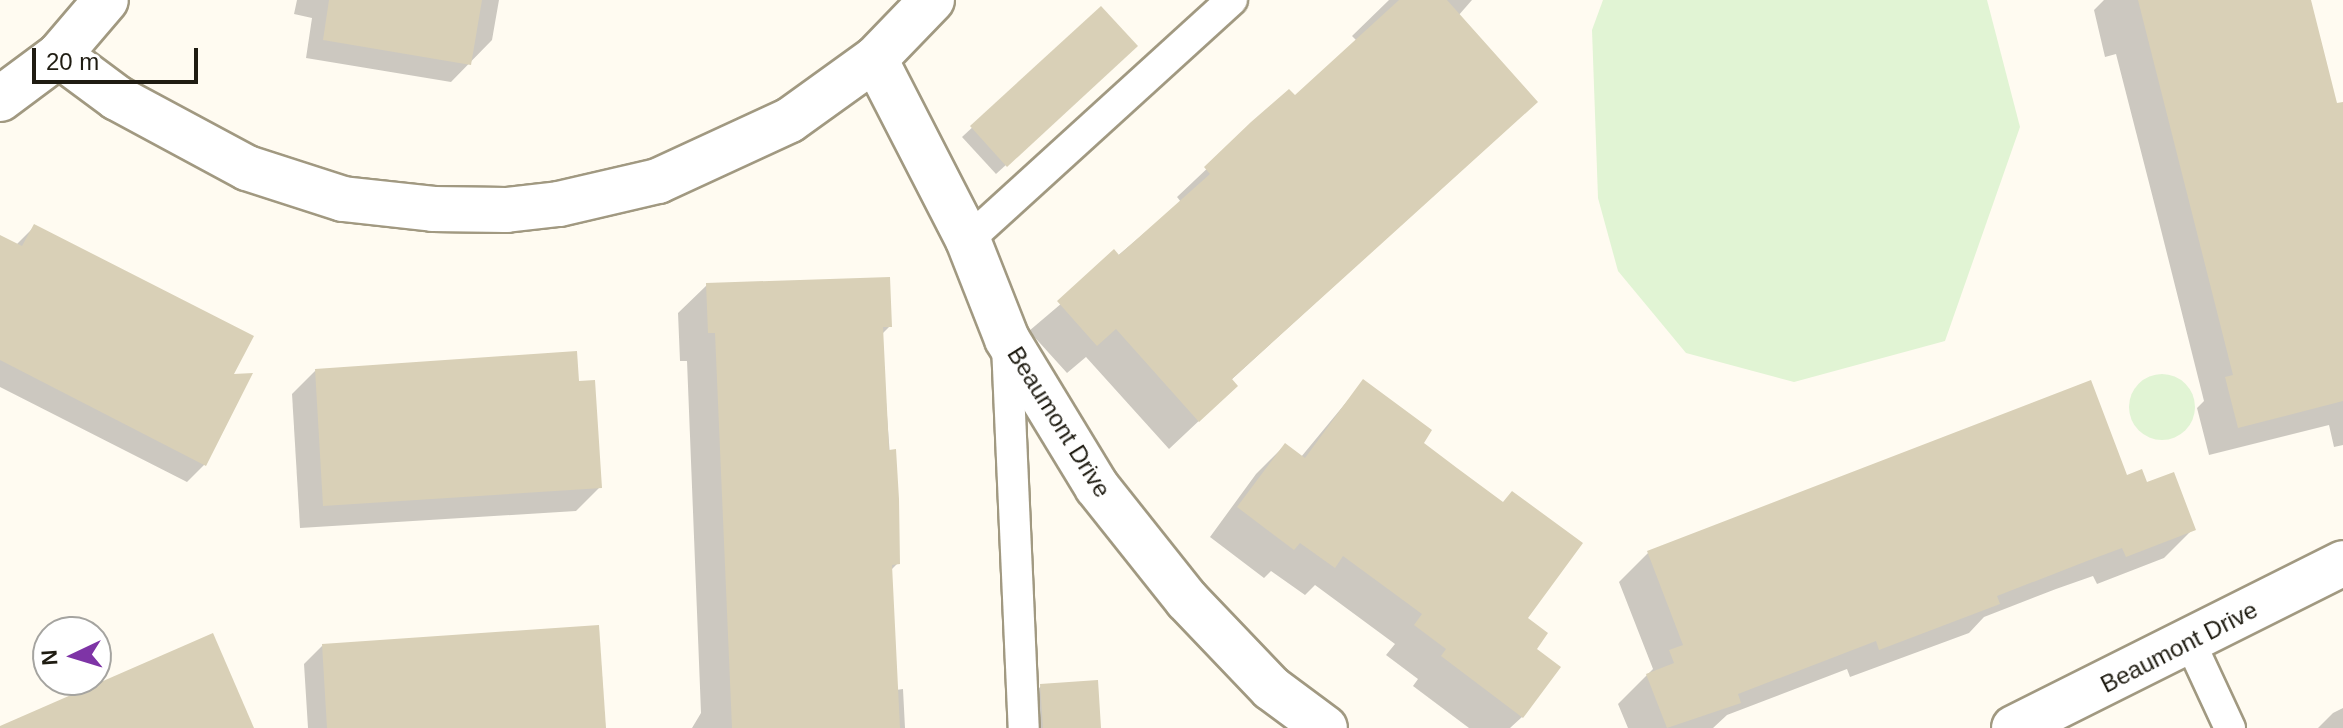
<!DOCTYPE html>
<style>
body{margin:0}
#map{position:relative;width:2343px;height:728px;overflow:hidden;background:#fffbf1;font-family:Helvetica,sans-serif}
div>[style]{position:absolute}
.green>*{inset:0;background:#e1f4d4}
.round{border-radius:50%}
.shadow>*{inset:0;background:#0003}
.building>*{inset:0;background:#d9d0b7}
.roads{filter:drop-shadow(2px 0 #a19981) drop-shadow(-2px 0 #a19981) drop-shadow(0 2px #a19981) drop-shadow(0 -2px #a19981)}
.service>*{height:30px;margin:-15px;padding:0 15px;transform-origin:15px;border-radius:15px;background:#fff}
.minor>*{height:44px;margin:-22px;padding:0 22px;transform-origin:22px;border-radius:22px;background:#fff}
span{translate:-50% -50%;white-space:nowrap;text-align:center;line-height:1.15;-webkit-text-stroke:8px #fff;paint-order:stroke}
.street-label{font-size:24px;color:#1f1c12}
.north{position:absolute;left:32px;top:616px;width:80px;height:80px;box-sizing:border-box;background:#fff;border:2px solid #a5a4a0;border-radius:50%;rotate:266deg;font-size:22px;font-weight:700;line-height:32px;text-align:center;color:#1f1c12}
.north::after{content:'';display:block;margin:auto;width:28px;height:36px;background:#7e34a6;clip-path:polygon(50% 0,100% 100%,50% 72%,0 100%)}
.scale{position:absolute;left:32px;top:48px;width:166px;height:36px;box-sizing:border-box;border:4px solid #1f1c12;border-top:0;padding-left:10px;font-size:24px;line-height:28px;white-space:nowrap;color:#1f1c12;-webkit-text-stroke:6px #fff;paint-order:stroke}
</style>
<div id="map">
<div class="green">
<div style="clip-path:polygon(1603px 0,1987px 0,2020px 127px,1945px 341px,1794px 382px,1686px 353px,1618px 271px,1598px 198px,1592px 30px)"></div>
<div class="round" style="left:2129px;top:374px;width:66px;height:66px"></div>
</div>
<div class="shadow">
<div style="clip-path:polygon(297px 0,499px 0,492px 40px,451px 82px,306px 58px,312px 18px,294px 14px)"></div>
<div style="clip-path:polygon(1389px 0,1472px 0,1458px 16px,1535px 102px,1231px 380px,1236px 386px,1169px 449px,1086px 357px,1067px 373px,1029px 331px,1181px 202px,1177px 197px,1288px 92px,1294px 98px,1357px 41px,1352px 36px)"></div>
<div style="clip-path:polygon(2104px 0,2309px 0,2335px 106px,2343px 104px,2343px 445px,2334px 447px,2329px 425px,2209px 455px,2197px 408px,2204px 401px,2157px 214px,2116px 54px,2105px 57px,2094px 10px)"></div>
<div style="clip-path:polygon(1100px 9px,1126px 56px,996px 174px,962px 137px)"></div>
<div style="clip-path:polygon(34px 227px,231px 376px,204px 465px,187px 482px,0 387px,0 250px,16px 245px)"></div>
<div style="clip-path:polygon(707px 285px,890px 326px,881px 335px,898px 563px,890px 571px,896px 690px,903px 689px,905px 728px,692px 728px,701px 713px,687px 361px,680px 361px,678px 313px)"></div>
<div style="clip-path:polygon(315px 371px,577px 383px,599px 488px,576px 511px,300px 528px,292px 394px)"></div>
<div style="clip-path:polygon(1363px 382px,1421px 444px,1525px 618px,1534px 649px,1522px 717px,1510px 728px,1469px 728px,1413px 686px,1418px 679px,1386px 655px,1395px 644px,1315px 585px,1305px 595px,1271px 571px,1264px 578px,1210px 537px,1256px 474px,1285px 445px,1301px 457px)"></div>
<div style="clip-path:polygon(2126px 477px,2146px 485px,2193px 529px,2164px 558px,2097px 584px,2093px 576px,2056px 589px,1984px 617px,1969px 633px,1850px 677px,1847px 669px,1727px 715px,1713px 728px,1628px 728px,1618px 704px,1653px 669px,1619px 582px,1648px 553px)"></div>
<div style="clip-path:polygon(322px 646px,604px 728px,308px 728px,304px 664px)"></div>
<div style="clip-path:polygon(1041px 686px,1099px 728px,1034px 728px,1032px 696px)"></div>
<div style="clip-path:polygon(2343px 708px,2343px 728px,2318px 728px,2333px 713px)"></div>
</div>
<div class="building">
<div style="clip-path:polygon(329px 0,482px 0,471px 65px,323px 40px)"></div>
<div style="clip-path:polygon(1399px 0,1447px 0,1538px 102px,1232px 379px,1238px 386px,1199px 422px,1116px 329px,1097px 346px,1057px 301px,1114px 249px,1119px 255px,1210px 174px,1204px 167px,1251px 122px,1289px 89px,1295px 95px)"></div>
<div style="clip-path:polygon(2138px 0,2311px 0,2337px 103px,2343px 102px,2343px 401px,2238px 428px,2225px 377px,2233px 375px)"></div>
<div style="clip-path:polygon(1101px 6px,1138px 46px,1007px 167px,970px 126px)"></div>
<div style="clip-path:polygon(34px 224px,254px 336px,234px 374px,253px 373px,206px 466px,0 360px,0 235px,22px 246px)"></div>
<div style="clip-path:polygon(890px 277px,892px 327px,883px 327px,889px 450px,896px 449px,899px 499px,900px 564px,892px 565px,900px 728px,732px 728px,715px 333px,708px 333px,706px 283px)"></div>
<div style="clip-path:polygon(577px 351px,579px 381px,595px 380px,602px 488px,323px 506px,315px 369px)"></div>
<div style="clip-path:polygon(1363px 379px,1432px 430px,1424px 443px,1457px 468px,1503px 502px,1512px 491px,1583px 543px,1528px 618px,1548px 633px,1537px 649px,1561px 667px,1523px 718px,1441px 656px,1446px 649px,1414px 625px,1422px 614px,1343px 556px,1335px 568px,1300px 543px,1294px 550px,1237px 507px,1285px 443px,1305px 458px)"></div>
<div style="clip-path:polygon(2091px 380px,2127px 475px,2142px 469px,2147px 482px,2174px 472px,2196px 530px,2126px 557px,2122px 548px,2087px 561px,1997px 596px,2000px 604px,1879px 650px,1876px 641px,1738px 694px,1741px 703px,1667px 728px,1646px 674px,1674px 663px,1669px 650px,1683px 645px,1647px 551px)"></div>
<div style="clip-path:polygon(599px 625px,606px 728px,327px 728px,322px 644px)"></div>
<div style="clip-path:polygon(213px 633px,254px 728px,0 728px,0 726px)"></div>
<div style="clip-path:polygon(1098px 680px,1101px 728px,1043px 728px,1040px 684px)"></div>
</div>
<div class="roads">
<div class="service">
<div style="left:968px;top:240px;width:357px;rotate:-42.3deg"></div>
<div style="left:1007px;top:345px;width:383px;rotate:87.5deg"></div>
<div style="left:2190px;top:642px;width:95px;rotate:65.1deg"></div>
</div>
<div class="minor">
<div style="left:59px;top:55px;width:72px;rotate:36.6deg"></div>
<div style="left:117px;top:98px;width:148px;rotate:28.3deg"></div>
<div style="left:247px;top:168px;width:101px;rotate:17.9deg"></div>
<div style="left:343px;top:199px;width:91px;rotate:6.3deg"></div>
<div style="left:433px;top:209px;width:73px;rotate:0.8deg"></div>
<div style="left:506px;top:210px;width:53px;rotate:-6.5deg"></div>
<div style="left:559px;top:204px;width:102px;rotate:-13.1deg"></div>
<div style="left:658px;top:181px;width:145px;rotate:-24.8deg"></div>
<div style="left:790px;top:120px;width:105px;rotate:-35.7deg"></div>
<div style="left:875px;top:59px;width:82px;rotate:-46deg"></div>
<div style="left:875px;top:59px;width:203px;rotate:62.8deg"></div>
<div style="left:968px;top:240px;width:106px;rotate:68.5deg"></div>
<div style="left:1007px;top:339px;width:173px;rotate:58.7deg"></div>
<div style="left:1097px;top:487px;width:144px;rotate:51.5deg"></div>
<div style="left:1187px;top:600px;width:122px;rotate:46.3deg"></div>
<div style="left:1271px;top:688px;width:67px;rotate:36.5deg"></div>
<div style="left:0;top:99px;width:74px;rotate:-36.7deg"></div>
<div style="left:59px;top:55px;width:72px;rotate:-49.5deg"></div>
<div style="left:2014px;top:728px;width:368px;rotate:-26.6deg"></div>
</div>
</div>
<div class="street-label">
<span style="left:1059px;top:422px;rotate:58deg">Beaumont Drive</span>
<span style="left:2179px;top:647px;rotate:-27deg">Beaumont Drive</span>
</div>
<div class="north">N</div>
<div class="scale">20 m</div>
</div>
